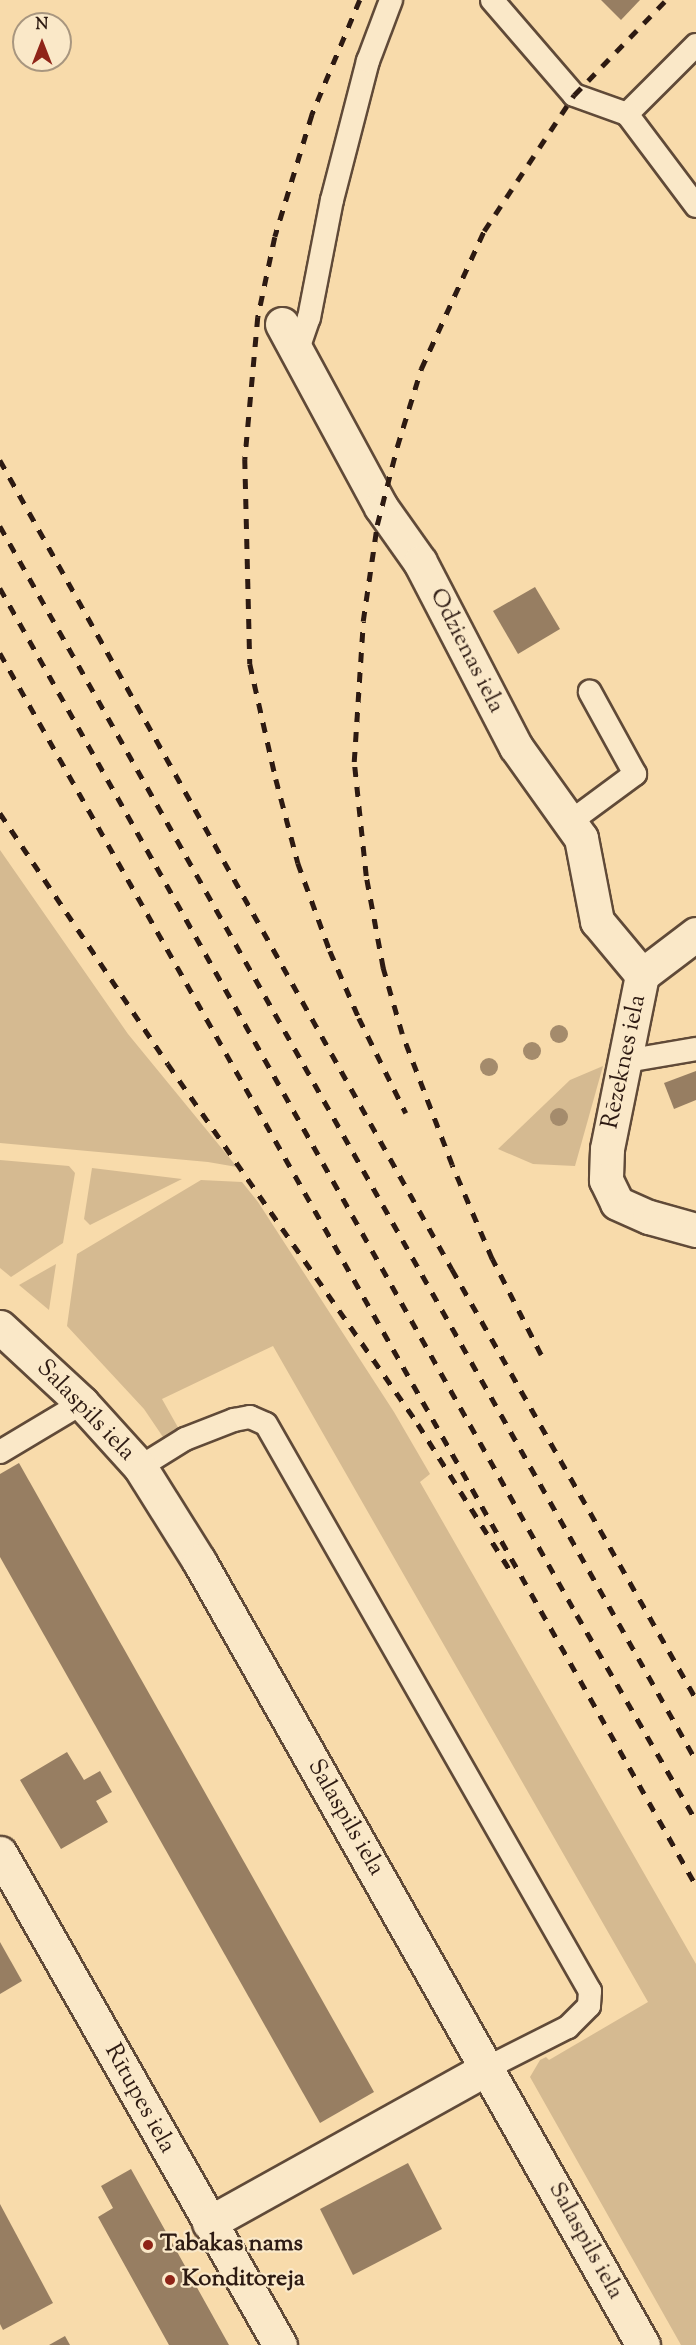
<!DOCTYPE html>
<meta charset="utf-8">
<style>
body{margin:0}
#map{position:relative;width:696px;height:2345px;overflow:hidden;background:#f8dbab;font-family:"Sorts Mill Goudy",serif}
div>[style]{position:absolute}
.green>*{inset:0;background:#d5ba91}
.building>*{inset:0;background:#977e62}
.roads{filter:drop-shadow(2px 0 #604a38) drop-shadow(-2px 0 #604a38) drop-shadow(0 2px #604a38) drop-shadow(0 -2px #604a38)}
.service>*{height:22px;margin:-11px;padding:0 11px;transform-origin:11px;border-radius:11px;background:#fae8c8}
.minor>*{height:33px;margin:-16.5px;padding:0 16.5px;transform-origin:16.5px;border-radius:16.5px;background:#fae8c8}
.tertiary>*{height:33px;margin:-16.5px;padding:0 16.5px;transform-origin:16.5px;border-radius:16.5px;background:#fae8c8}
.rail>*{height:4.5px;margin-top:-2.25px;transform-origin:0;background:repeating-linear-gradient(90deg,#2d1a12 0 10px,transparent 0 20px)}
.trees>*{width:18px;height:18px;margin:-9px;border-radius:50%;background:#a48b6c}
.dots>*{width:16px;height:16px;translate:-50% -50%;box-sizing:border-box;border:3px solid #fae8c8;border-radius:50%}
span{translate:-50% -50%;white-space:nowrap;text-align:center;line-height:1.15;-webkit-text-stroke:4.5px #fae8c8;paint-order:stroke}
.street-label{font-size:24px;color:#2d1a12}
.poi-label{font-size:24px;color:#2d1a12;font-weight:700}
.left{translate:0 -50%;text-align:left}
.north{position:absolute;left:12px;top:12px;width:60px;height:60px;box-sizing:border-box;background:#fae8c8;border:2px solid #a8967f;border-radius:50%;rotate:0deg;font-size:16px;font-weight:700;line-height:24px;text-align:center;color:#2d1a12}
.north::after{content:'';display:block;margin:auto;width:21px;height:27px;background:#8f2418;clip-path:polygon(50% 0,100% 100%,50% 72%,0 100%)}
</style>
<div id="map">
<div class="green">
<div style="clip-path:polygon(0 850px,128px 1034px,237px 1167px,208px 1162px,0 1143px)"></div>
<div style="clip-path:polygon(603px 1066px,575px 1166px,533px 1164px,498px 1149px,570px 1080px)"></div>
<div style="clip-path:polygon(0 1160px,69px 1166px,75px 1173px,63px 1243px,11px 1277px,0 1268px)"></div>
<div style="clip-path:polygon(92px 1168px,182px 1179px,90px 1225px,84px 1219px)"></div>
<div style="clip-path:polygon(201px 1180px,242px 1182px,258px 1202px,394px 1412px,430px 1474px,420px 1482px,696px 1964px,696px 2345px,681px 2345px,530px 2077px,540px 2060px,546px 2057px,549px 2060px,648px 2002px,273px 1346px,162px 1399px,180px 1431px,165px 1440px,144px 1409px,67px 1326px,77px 1254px)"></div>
<div style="clip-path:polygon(56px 1264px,49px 1310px,19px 1285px)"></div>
</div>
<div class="building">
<div style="clip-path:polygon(601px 0,640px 0,621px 20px)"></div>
<div style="clip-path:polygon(535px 587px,560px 629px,518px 654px,493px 611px)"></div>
<div style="clip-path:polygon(696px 1071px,696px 1100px,674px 1109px,664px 1083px)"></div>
<div style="clip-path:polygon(19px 1463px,374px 2092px,320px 2123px,0 1557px,0 1474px)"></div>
<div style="clip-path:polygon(67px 1752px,84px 1780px,100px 1771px,112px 1792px,96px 1801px,108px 1822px,61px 1849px,20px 1780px)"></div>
<div style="clip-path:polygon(0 1942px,22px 1981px,0 1994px)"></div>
<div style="clip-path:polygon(408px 2163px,442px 2229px,353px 2275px,320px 2209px)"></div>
<div style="clip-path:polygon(131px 2169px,229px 2345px,169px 2345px,98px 2217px,113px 2208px,101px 2186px)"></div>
<div style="clip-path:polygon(0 2204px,53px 2303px,3px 2330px,0 2324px)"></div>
<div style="clip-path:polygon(65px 2336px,70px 2345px,49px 2345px)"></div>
</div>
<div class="roads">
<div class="service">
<div style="left:492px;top:0;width:125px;rotate:49.2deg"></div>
<div style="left:574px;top:95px;width:56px;rotate:19.7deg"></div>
<div style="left:696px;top:45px;width:98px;rotate:135deg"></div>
<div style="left:627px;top:114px;width:115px;rotate:53.1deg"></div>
<div style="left:297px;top:352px;width:36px;rotate:-71deg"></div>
<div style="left:309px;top:318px;width:120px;rotate:-79deg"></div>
<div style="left:332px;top:200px;width:144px;rotate:-75.5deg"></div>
<div style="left:368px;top:61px;width:65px;rotate:-69.3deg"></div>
<div style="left:570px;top:822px;width:81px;rotate:-36.4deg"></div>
<div style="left:635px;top:774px;width:94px;rotate:-118.8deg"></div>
<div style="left:626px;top:1061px;width:71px;rotate:-9.7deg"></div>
<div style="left:0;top:1452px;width:96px;rotate:-30.9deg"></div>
<div style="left:140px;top:1467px;width:53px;rotate:-31.9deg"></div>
<div style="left:185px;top:1439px;width:53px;rotate:-21.2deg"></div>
<div style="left:234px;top:1420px;width:16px;rotate:-11deg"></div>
<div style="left:250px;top:1417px;width:17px;rotate:24deg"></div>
<div style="left:266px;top:1424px;width:653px;rotate:60.26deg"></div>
<div style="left:590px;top:1991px;width:15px;rotate:94deg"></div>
<div style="left:589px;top:2006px;width:30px;rotate:135deg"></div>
<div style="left:568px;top:2027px;width:91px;rotate:153.2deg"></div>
</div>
<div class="minor">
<div style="left:282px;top:324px;width:208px;rotate:61.6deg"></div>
<div style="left:381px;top:507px;width:67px;rotate:54.7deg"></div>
<div style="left:420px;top:562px;width:208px;rotate:62.6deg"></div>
<div style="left:516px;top:747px;width:112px;rotate:54.5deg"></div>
<div style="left:581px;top:838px;width:85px;rotate:79.1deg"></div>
<div style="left:597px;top:921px;width:70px;rotate:50.2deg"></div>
<div style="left:696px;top:934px;width:68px;rotate:142.8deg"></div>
<div style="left:642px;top:975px;width:177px;rotate:101.4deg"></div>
<div style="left:607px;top:1149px;width:31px;rotate:92deg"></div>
<div style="left:606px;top:1180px;width:25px;rotate:64deg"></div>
<div style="left:617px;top:1203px;width:35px;rotate:24deg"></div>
<div style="left:649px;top:1217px;width:49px;rotate:15.5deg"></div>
<div style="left:0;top:1853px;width:566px;rotate:60.36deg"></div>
<div style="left:209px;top:2223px;width:318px;rotate:-29.1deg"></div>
</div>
<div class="tertiary">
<div style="left:0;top:1327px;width:112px;rotate:42.8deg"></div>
<div style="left:82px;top:1403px;width:86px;rotate:47.8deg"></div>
<div style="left:140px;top:1467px;width:111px;rotate:57.9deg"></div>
<div style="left:199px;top:1561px;width:901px;rotate:60.48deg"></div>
</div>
</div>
<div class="rail">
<div style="left:360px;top:0;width:125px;rotate:112.7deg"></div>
<div style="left:312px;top:115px;width:127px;rotate:106.9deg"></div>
<div style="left:275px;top:237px;width:82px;rotate:102deg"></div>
<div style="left:258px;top:317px;width:143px;rotate:95.2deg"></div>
<div style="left:245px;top:459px;width:205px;rotate:88.6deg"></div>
<div style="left:250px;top:664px;width:118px;rotate:77.3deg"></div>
<div style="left:276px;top:779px;width:87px;rotate:75.3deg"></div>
<div style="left:298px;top:863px;width:94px;rotate:70deg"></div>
<div style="left:330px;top:951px;width:73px;rotate:66.6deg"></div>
<div style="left:359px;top:1018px;width:106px;rotate:63.7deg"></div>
<div style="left:0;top:460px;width:927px;rotate:60.81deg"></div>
<div style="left:452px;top:1269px;width:494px;rotate:60.4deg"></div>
<div style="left:0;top:526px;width:1417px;rotate:60.58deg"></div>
<div style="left:0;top:588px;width:1178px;rotate:60.67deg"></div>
<div style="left:577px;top:1615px;width:237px;rotate:59.9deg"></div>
<div style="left:0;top:653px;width:1415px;rotate:60.54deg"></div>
<div style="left:0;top:813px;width:302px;rotate:56.2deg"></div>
<div style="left:168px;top:1064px;width:438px;rotate:55.2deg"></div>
<div style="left:418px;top:1424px;width:178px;rotate:57.8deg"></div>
<div style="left:541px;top:1355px;width:108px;rotate:-117deg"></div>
<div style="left:492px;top:1259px;width:102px;rotate:-113.1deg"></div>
<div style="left:452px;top:1165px;width:140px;rotate:-110.9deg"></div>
<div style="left:402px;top:1034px;width:69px;rotate:-106.1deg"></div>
<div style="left:383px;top:968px;width:94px;rotate:-100.5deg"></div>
<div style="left:366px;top:876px;width:115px;rotate:-96deg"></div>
<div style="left:354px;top:762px;width:141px;rotate:-86.3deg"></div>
<div style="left:363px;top:621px;width:97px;rotate:-81.7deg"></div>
<div style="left:377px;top:525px;width:81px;rotate:-75.6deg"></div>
<div style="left:397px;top:447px;width:82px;rotate:-72.9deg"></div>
<div style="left:421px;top:369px;width:152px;rotate:-65.5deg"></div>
<div style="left:484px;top:231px;width:163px;rotate:-56.5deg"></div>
<div style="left:574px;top:95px;width:132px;rotate:-45.9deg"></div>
</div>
<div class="trees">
<div style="left:559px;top:1034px"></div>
<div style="left:532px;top:1051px"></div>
<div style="left:489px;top:1067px"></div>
<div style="left:559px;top:1117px"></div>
</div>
<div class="dots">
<div style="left:148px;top:2245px;background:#8f2418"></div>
<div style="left:170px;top:2280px;background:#8f2418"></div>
</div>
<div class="street-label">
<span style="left:466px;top:651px;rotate:63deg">Odzienas iela</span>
<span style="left:625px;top:1062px;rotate:-78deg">Rēzeknes iela</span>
<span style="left:85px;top:1411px;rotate:46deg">Salaspils iela</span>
<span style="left:345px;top:1818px;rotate:60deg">Salaspils iela</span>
<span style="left:139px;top:2099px;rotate:61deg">Rītupes iela</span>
<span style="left:585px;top:2241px;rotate:61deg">Salaspils iela</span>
</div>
<div class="poi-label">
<span class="left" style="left:160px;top:2245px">Tabakas nams</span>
<span class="left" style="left:182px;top:2280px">Konditoreja</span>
</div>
<div class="north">N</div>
</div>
